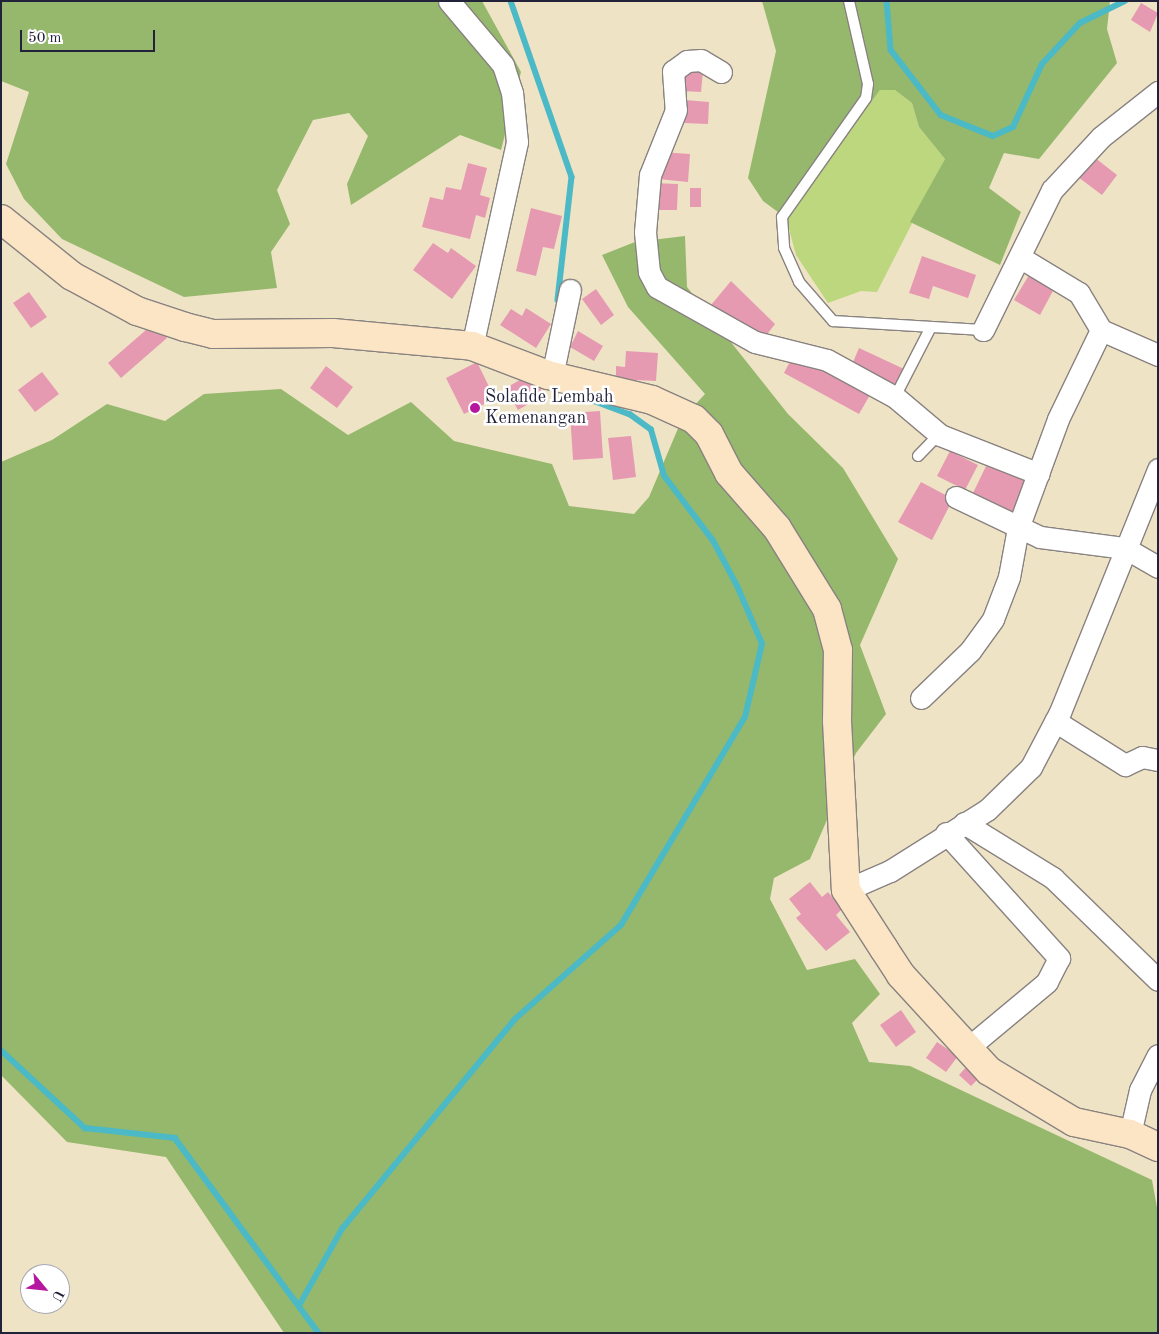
<!DOCTYPE html>
<style>
body{margin:0}
#map{position:relative;width:1159px;height:1334px;overflow:hidden;background:#efe3c5;font-family:"Old Standard TT",serif}
div>[style]{position:absolute}
.green>*{inset:0;background:#bcd77d}
.forest>*{inset:0;background:#95b86c}
.stream>*{height:5.5px;margin:-2.75px;padding:0 2.75px;transform-origin:2.75px;border-radius:2.75px;background:#4bb9c6}
.building>*{inset:0;background:#e59ab2}
.roads{filter:drop-shadow(1px 0 #888280) drop-shadow(-1px 0 #888280) drop-shadow(0 1px #888280) drop-shadow(0 -1px #888280)}
.lane>*{height:10px;margin:-5px;padding:0 5px;transform-origin:5px;border-radius:5px;background:#fff}
.street>*{height:21px;margin:-10.5px;padding:0 10.5px;transform-origin:10.5px;border-radius:10.5px;background:#fff}
.secondary>*{height:28px;margin:-14px;padding:0 14px;transform-origin:14px;border-radius:14px;background:#fce5c4}
.dots>*{width:14px;height:14px;translate:-50% -50%;box-sizing:border-box;border:2px solid #fff;border-radius:50%}
span{translate:-50% -50%;white-space:nowrap;text-align:center;line-height:1.15;-webkit-text-stroke:5px #fff;paint-order:stroke}
.poi-label{font-size:18px;color:#22223b}
.left{translate:0 -50%;text-align:left}
.frame{position:absolute;inset:0;border:2px solid #22223b;pointer-events:none}
.north{position:absolute;left:20px;top:1264px;width:50px;height:50px;box-sizing:border-box;background:#fff;border:1px solid #a7a7b1;border-radius:50%;rotate:118deg;font-size:14px;font-weight:700;line-height:20px;text-align:center;color:#22223b}
.north::after{content:'';display:block;margin:auto;width:18px;height:22px;background:#b5179e;clip-path:polygon(50% 0,100% 100%,50% 72%,0 100%)}
.scale{position:absolute;left:20px;top:30px;width:135px;height:22px;box-sizing:border-box;border:2px solid #22223b;border-top:0;padding-left:6px;font-size:15px;line-height:18px;white-space:nowrap;color:#22223b;-webkit-text-stroke:4px #fff;paint-order:stroke}
</style>
<div id="map">
<div class="green">
<div style="clip-path:polygon(880px 90px,895px 90px,912px 103px,919px 127px,945px 159px,877px 292px,861px 291px,828px 303px,796px 255px,786px 218px)"></div>
</div>
<div class="forest">
<div style="clip-path:polygon(1px 1px,482px 1px,521px 72px,501px 150px,460px 135px,351px 205px,347px 184px,368px 136px,349px 113px,313px 120px,277px 190px,290px 224px,271px 252px,277px 288px,184px 297px,62px 239px,24px 199px,6px 164px,29px 92px,1px 81px)"></div>
<div style="clip-path:polygon(762px 1px,1110px 1px,1107px 29px,1117px 63px,1039px 159px,1004px 153px,989px 188px,1021px 212px,1000px 265px,910px 222px,945px 159px,919px 127px,912px 103px,895px 90px,880px 90px,786px 218px,763px 201px,748px 178px,776px 51px)"></div>
<div style="clip-path:polygon(685px 236px,687px 287px,788px 414px,843px 468px,898px 559px,860px 645px,886px 714px,856px 753px,810px 859px,774px 878px,770px 899px,807px 970px,855px 959px,880px 994px,852px 1023px,869px 1062px,910px 1066px,1152px 1180px,1158px 1213px,1158px 1333px,284px 1333px,166px 1157px,67px 1142px,1px 1075px,1px 462px,52px 440px,107px 404px,165px 421px,204px 394px,281px 389px,348px 435px,411px 402px,454px 441px,552px 464px,569px 506px,634px 514px,649px 497px,682px 419px,705px 394px,628px 307px,602px 255px,635px 242px)"></div>
</div>
<div class="stream">
<div style="left:511px;top:1px;width:186px;rotate:70.9deg"></div>
<div style="left:572px;top:177px;width:124px;rotate:96.5deg"></div>
<div style="left:887px;top:1px;width:49px;rotate:85.3deg"></div>
<div style="left:891px;top:50px;width:82px;rotate:52.4deg"></div>
<div style="left:941px;top:115px;width:56px;rotate:22deg"></div>
<div style="left:993px;top:136px;width:22px;rotate:-24deg"></div>
<div style="left:1013px;top:127px;width:69px;rotate:-65.3deg"></div>
<div style="left:1042px;top:64px;width:56px;rotate:-47.2deg"></div>
<div style="left:1080px;top:23px;width:50px;rotate:-26.1deg"></div>
<div style="left:1px;top:1050px;width:115px;rotate:42.9deg"></div>
<div style="left:85px;top:1128px;width:91px;rotate:6.3deg"></div>
<div style="left:175px;top:1138px;width:242px;rotate:53.6deg"></div>
<div style="left:300px;top:1304px;width:86px;rotate:-60.8deg"></div>
<div style="left:342px;top:1229px;width:271px;rotate:-50.5deg"></div>
<div style="left:514px;top:1020px;width:143px;rotate:-41.6deg"></div>
<div style="left:621px;top:925px;width:242px;rotate:-59.2deg"></div>
<div style="left:745px;top:717px;width:75px;rotate:-76.9deg"></div>
<div style="left:762px;top:644px;width:63px;rotate:-113.3deg"></div>
<div style="left:737px;top:586px;width:51px;rotate:-118.1deg"></div>
<div style="left:713px;top:541px;width:81px;rotate:-127deg"></div>
<div style="left:664px;top:476px;width:48px;rotate:-105.8deg"></div>
<div style="left:651px;top:430px;width:26px;rotate:-144deg"></div>
<div style="left:630px;top:415px;width:60px;rotate:-159.4deg"></div>
</div>
<div class="building">
<div style="clip-path:polygon(1141px 3px,1158px 13px,1150px 32px,1131px 20px)"></div>
<div style="clip-path:polygon(683px 70px,703px 71px,701px 92px,682px 91px)"></div>
<div style="clip-path:polygon(685px 100px,709px 102px,708px 124px,684px 123px)"></div>
<div style="clip-path:polygon(660px 152px,690px 154px,688px 182px,658px 179px)"></div>
<div style="clip-path:polygon(1094px 157px,1117px 175px,1102px 195px,1078px 177px)"></div>
<div style="clip-path:polygon(468px 163px,487px 168px,480px 195px,490px 198px,485px 218px,476px 215px,470px 239px,422px 227px,430px 197px,443px 200px,446px 187px,461px 190px)"></div>
<div style="clip-path:polygon(653px 183px,678px 184px,677px 210px,653px 210px)"></div>
<div style="clip-path:polygon(690px 188px,701px 188px,701px 207px,690px 207px)"></div>
<div style="clip-path:polygon(531px 208px,562px 216px,554px 249px,543px 247px,536px 276px,516px 271px)"></div>
<div style="clip-path:polygon(433px 243px,448px 253px,451px 248px,476px 266px,452px 299px,413px 270px)"></div>
<div style="clip-path:polygon(922px 256px,976px 275px,968px 298px,933px 286px,929px 299px,909px 293px)"></div>
<div style="clip-path:polygon(1029px 275px,1054px 289px,1040px 315px,1014px 300px)"></div>
<div style="clip-path:polygon(731px 281px,775px 324px,762px 341px,711px 305px)"></div>
<div style="clip-path:polygon(596px 289px,614px 315px,601px 325px,582px 299px)"></div>
<div style="clip-path:polygon(29px 292px,47px 317px,31px 328px,13px 303px)"></div>
<div style="clip-path:polygon(526px 308px,551px 324px,536px 348px,500px 325px,511px 309px,522px 316px)"></div>
<div style="clip-path:polygon(154px 323px,167px 338px,121px 378px,108px 363px)"></div>
<div style="clip-path:polygon(578px 331px,603px 346px,594px 361px,570px 347px)"></div>
<div style="clip-path:polygon(859px 348px,904px 369px,896px 388px,851px 367px)"></div>
<div style="clip-path:polygon(626px 351px,658px 353px,656px 381px,616px 379px,616px 366px,625px 367px)"></div>
<div style="clip-path:polygon(795px 352px,874px 388px,859px 414px,784px 373px)"></div>
<div style="clip-path:polygon(477px 362px,495px 399px,464px 414px,446px 378px)"></div>
<div style="clip-path:polygon(326px 366px,353px 387px,337px 408px,310px 388px)"></div>
<div style="clip-path:polygon(42px 372px,59px 394px,35px 412px,18px 390px)"></div>
<div style="clip-path:polygon(532px 373px,544px 395px,518px 410px,506px 388px)"></div>
<div style="clip-path:polygon(600px 411px,603px 458px,573px 460px,570px 413px)"></div>
<div style="clip-path:polygon(631px 436px,636px 477px,613px 480px,608px 438px)"></div>
<div style="clip-path:polygon(950px 451px,978px 465px,965px 490px,937px 476px)"></div>
<div style="clip-path:polygon(988px 462px,1031px 484px,1016px 515px,973px 493px)"></div>
<div style="clip-path:polygon(921px 482px,953px 499px,932px 540px,898px 522px)"></div>
<div style="clip-path:polygon(810px 882px,822px 897px,828px 892px,842px 909px,836px 915px,850px 932px,826px 951px,796px 918px,801px 914px,789px 899px)"></div>
<div style="clip-path:polygon(901px 1010px,916px 1032px,896px 1047px,880px 1025px)"></div>
<div style="clip-path:polygon(937px 1042px,958px 1056px,946px 1072px,926px 1058px)"></div>
<div style="clip-path:polygon(967px 1066px,979px 1078px,971px 1086px,959px 1075px)"></div>
</div>
<div class="roads">
<div class="lane">
<div style="left:849px;top:1px;width:85px;rotate:77.1deg"></div>
<div style="left:868px;top:84px;width:14px;rotate:98deg"></div>
<div style="left:866px;top:98px;width:146px;rotate:125.2deg"></div>
<div style="left:782px;top:217px;width:31px;rotate:86deg"></div>
<div style="left:784px;top:248px;width:37px;rotate:66deg"></div>
<div style="left:799px;top:282px;width:52px;rotate:48.9deg"></div>
<div style="left:833px;top:321px;width:150px;rotate:3.4deg"></div>
<div style="left:895px;top:397px;width:76px;rotate:-62.8deg"></div>
<div style="left:918px;top:456px;width:30px;rotate:-46deg"></div>
</div>
<div class="street">
<div style="left:449px;top:1px;width:84px;rotate:49.8deg"></div>
<div style="left:503px;top:65px;width:28px;rotate:72deg"></div>
<div style="left:512px;top:92px;width:50px;rotate:84.3deg"></div>
<div style="left:517px;top:142px;width:209px;rotate:102.4deg"></div>
<div style="left:721px;top:72px;width:23px;rotate:-149deg"></div>
<div style="left:701px;top:60px;width:14px;rotate:176deg"></div>
<div style="left:687px;top:61px;width:17px;rotate:144deg"></div>
<div style="left:673px;top:71px;width:39px;rotate:86deg"></div>
<div style="left:676px;top:110px;width:70px;rotate:111.8deg"></div>
<div style="left:650px;top:175px;width:57px;rotate:95deg"></div>
<div style="left:645px;top:232px;width:40px;rotate:84.3deg"></div>
<div style="left:649px;top:272px;width:17px;rotate:62deg"></div>
<div style="left:657px;top:287px;width:112px;rotate:29.3deg"></div>
<div style="left:755px;top:342px;width:74px;rotate:14deg"></div>
<div style="left:827px;top:360px;width:77px;rotate:28.6deg"></div>
<div style="left:895px;top:397px;width:59px;rotate:40.2deg"></div>
<div style="left:940px;top:435px;width:106px;rotate:21.5deg"></div>
<div style="left:1021px;top:258px;width:68px;rotate:31.1deg"></div>
<div style="left:1079px;top:293px;width:43px;rotate:59.3deg"></div>
<div style="left:1101px;top:330px;width:62px;rotate:23.7deg"></div>
<div style="left:983px;top:330px;width:156px;rotate:-63.8deg"></div>
<div style="left:1052px;top:190px;width:72px;rotate:-47.2deg"></div>
<div style="left:1101px;top:137px;width:73px;rotate:-38.3deg"></div>
<div style="left:552px;top:376px;width:88px;rotate:-78.2deg"></div>
<div style="left:956px;top:497px;width:93px;rotate:25.5deg"></div>
<div style="left:1040px;top:537px;width:86px;rotate:7.4deg"></div>
<div style="left:1125px;top:548px;width:38px;rotate:30deg"></div>
<div style="left:921px;top:698px;width:68px;rotate:-43.8deg"></div>
<div style="left:970px;top:651px;width:39px;rotate:-54deg"></div>
<div style="left:993px;top:619px;width:45px;rotate:-69.1deg"></div>
<div style="left:1009px;top:577px;width:50px;rotate:-79.6deg"></div>
<div style="left:1018px;top:528px;width:116px;rotate:-69.8deg"></div>
<div style="left:1058px;top:419px;width:99px;rotate:-64.2deg"></div>
<div style="left:1055px;top:721px;width:83px;rotate:32.2deg"></div>
<div style="left:1125px;top:765px;width:19px;rotate:-25deg"></div>
<div style="left:1142px;top:757px;width:16px;rotate:11deg"></div>
<div style="left:964px;top:823px;width:105px;rotate:31.7deg"></div>
<div style="left:1053px;top:878px;width:146px;rotate:44.2deg"></div>
<div style="left:946px;top:833px;width:169px;rotate:47.9deg"></div>
<div style="left:1059px;top:958px;width:27px;rotate:117deg"></div>
<div style="left:1047px;top:982px;width:102px;rotate:140.2deg"></div>
<div style="left:846px;top:890px;width:48px;rotate:-23.4deg"></div>
<div style="left:890px;top:871px;width:115px;rotate:-32.2deg"></div>
<div style="left:987px;top:810px;width:62px;rotate:-44.3deg"></div>
<div style="left:1031px;top:767px;width:62px;rotate:-62.2deg"></div>
<div style="left:1060px;top:712px;width:262px;rotate:-68deg"></div>
<div style="left:1130px;top:1134px;width:45px;rotate:-77.2deg"></div>
<div style="left:1140px;top:1090px;width:39px;rotate:-63deg"></div>
</div>
<div class="secondary">
<div style="left:1px;top:219px;width:91px;rotate:38.8deg"></div>
<div style="left:72px;top:276px;width:74px;rotate:28.3deg"></div>
<div style="left:137px;top:311px;width:51px;rotate:18.4deg"></div>
<div style="left:185px;top:327px;width:29px;rotate:14deg"></div>
<div style="left:213px;top:334px;width:120px;rotate:-0.5deg"></div>
<div style="left:333px;top:333px;width:140px;rotate:5.3deg"></div>
<div style="left:472px;top:346px;width:81px;rotate:20.9deg"></div>
<div style="left:548px;top:375px;width:107px;rotate:13.5deg"></div>
<div style="left:652px;top:400px;width:46px;rotate:24.3deg"></div>
<div style="left:694px;top:419px;width:21px;rotate:45deg"></div>
<div style="left:709px;top:434px;width:44px;rotate:62.9deg"></div>
<div style="left:729px;top:473px;width:73px;rotate:48.9deg"></div>
<div style="left:777px;top:528px;width:95px;rotate:58.3deg"></div>
<div style="left:827px;top:609px;width:42px;rotate:75deg"></div>
<div style="left:838px;top:650px;width:71px;rotate:90.8deg"></div>
<div style="left:837px;top:721px;width:169px;rotate:87deg"></div>
<div style="left:846px;top:890px;width:70px;rotate:57.2deg"></div>
<div style="left:884px;top:949px;width:31px;rotate:57deg"></div>
<div style="left:901px;top:975px;width:130px;rotate:47.5deg"></div>
<div style="left:989px;top:1071px;width:99px;rotate:31deg"></div>
<div style="left:1074px;top:1122px;width:57px;rotate:12.1deg"></div>
<div style="left:1130px;top:1134px;width:31px;rotate:25deg"></div>
</div>
</div>
<div class="dots">
<div style="left:475px;top:408px;background:#b5179e"></div>
</div>
<div class="poi-label">
<span class="left" style="left:485px;top:408px">Solafide Lembah<br>Kemenangan</span>
</div>
<div class="frame"></div>
<div class="north">U</div>
<div class="scale">50 m</div>
</div>
